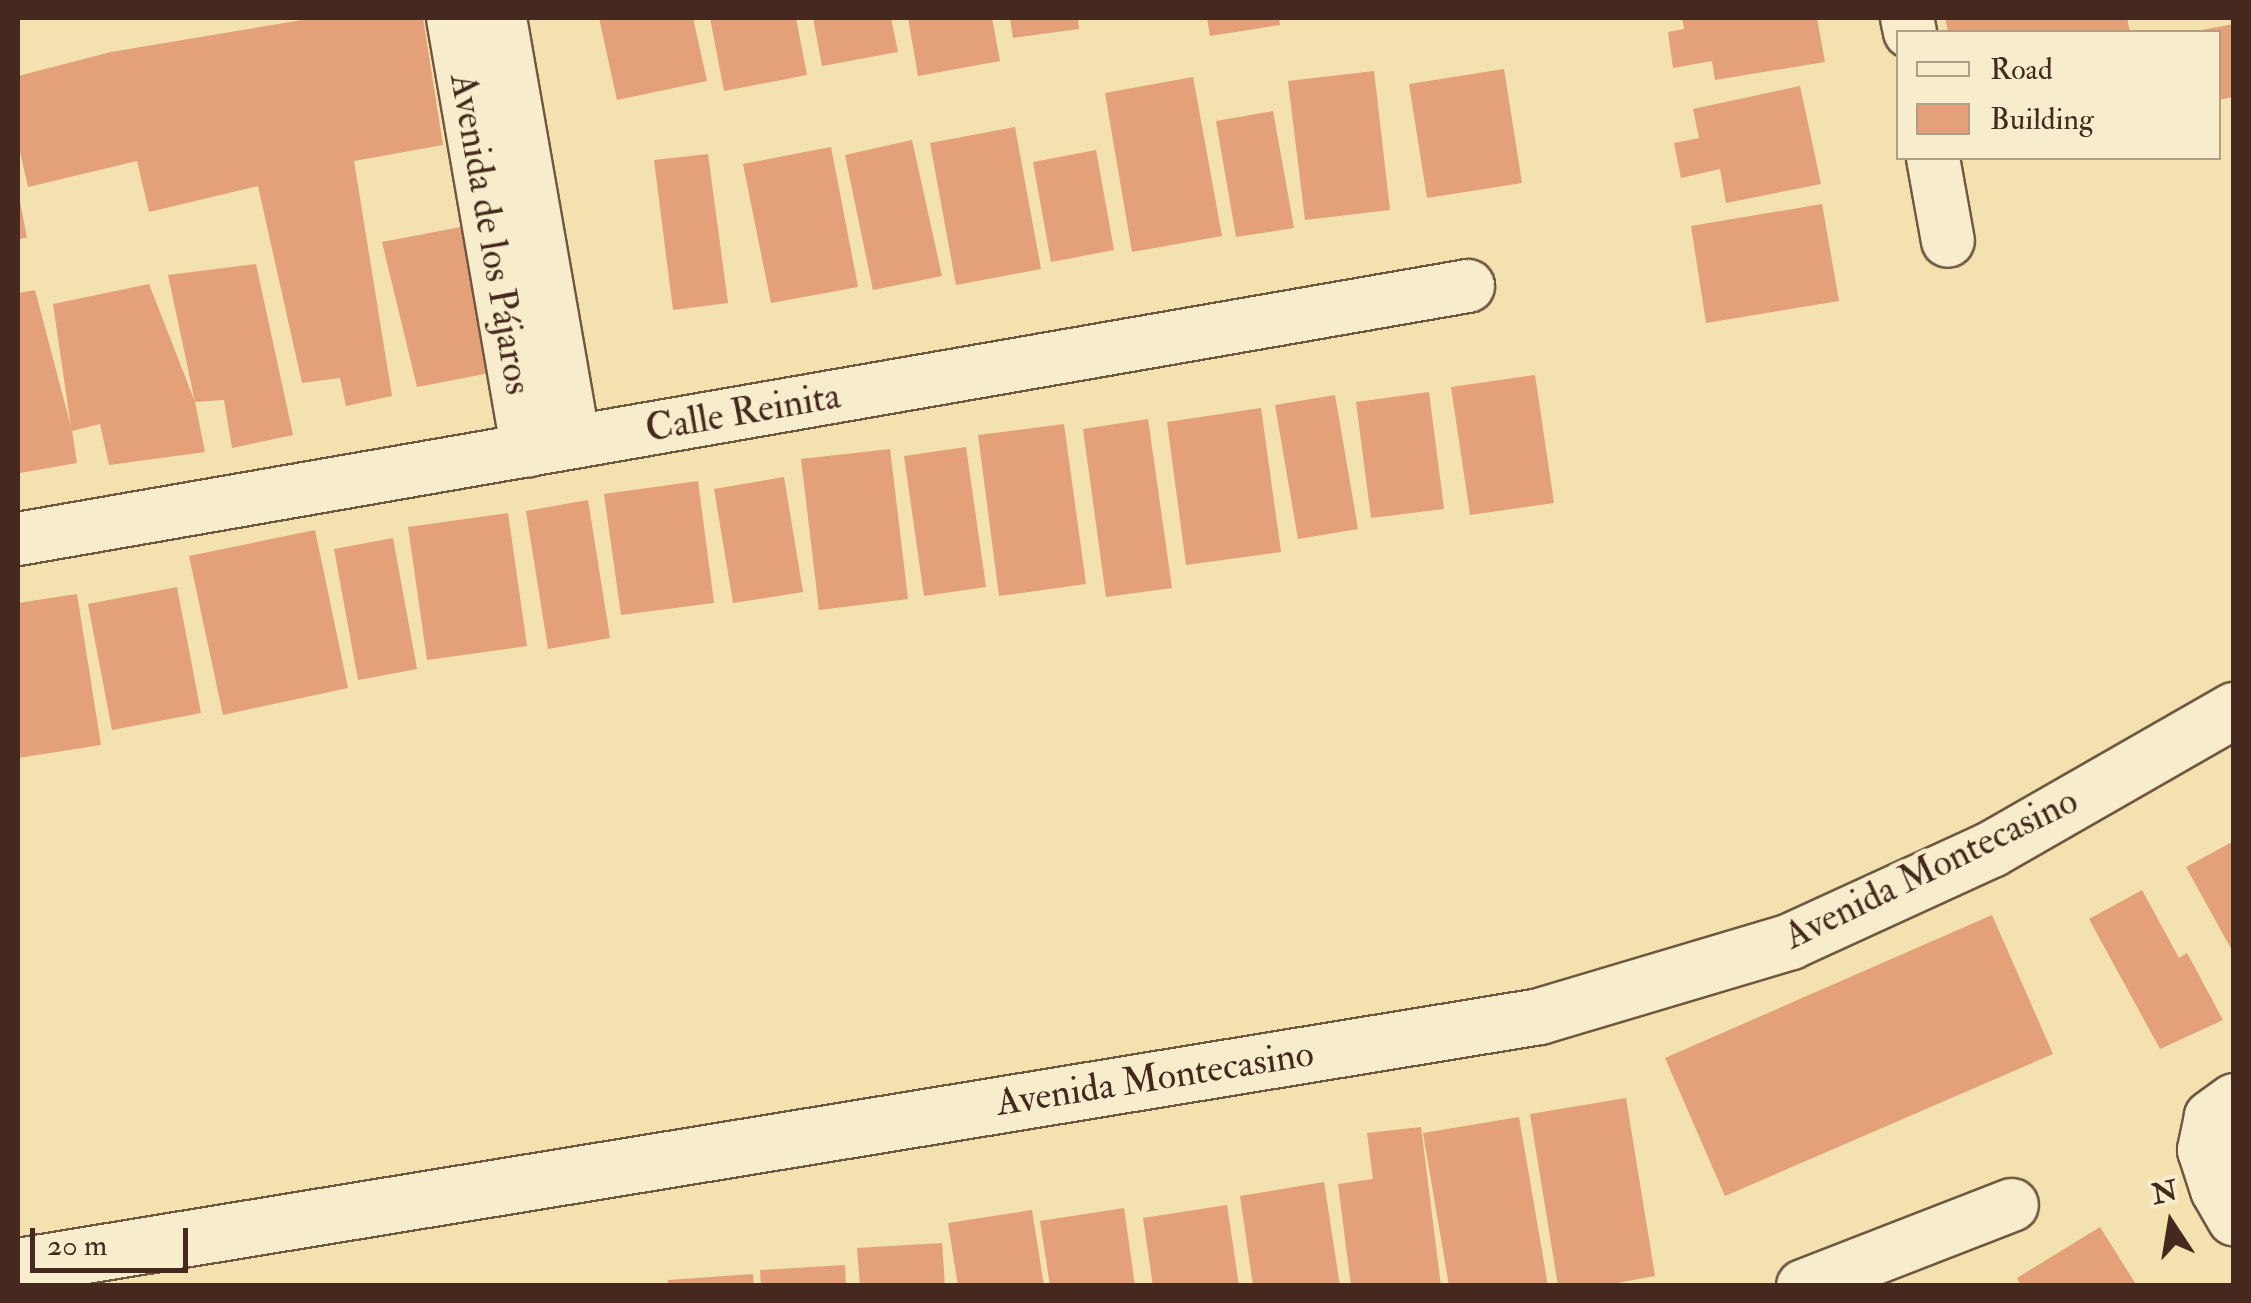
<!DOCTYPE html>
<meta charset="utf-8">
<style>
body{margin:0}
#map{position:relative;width:2251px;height:1303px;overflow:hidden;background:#f3e1af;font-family:"IM FELL Double Pica",serif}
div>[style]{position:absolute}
.building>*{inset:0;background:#e3a079}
.roads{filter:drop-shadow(2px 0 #705742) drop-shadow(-2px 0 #705742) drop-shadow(0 2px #705742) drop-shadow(0 -2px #705742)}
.street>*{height:52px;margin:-26px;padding:0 26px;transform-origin:26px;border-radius:26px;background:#f7eccb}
.secondary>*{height:55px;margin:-27.5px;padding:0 27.5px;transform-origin:27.5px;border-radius:27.5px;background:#f7eccb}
span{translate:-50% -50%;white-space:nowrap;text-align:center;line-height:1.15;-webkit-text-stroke:9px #f7eccb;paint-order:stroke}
.street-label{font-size:38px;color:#45291e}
.frame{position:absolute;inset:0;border:20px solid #45291e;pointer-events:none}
.legend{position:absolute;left:1896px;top:30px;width:325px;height:130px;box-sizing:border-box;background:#f7eccb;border:2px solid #b09e86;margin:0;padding:12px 18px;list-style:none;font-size:30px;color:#45291e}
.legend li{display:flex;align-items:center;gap:20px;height:50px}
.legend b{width:50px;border:2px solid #b09e86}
.north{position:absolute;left:2121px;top:1173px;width:100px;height:100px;-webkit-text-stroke:8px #f7eccb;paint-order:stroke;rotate:348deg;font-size:28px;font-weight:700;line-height:40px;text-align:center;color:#45291e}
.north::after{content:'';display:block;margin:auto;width:35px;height:45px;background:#45291e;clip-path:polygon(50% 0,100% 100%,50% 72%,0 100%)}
.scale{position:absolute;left:30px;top:1228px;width:158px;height:45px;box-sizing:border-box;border:5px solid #45291e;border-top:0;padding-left:12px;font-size:30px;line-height:35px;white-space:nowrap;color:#45291e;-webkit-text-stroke:8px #f7eccb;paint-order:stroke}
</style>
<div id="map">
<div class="building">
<div style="clip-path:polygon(314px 18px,423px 18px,443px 145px,354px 161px,392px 396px,346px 406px,340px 378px,302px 383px,258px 186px,149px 212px,137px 161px,28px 187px,18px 143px,18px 76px,111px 52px)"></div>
<div style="clip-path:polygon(599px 18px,693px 18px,707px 81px,617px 100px)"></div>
<div style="clip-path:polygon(710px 18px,796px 18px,807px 75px,724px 91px)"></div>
<div style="clip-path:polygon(813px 18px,891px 18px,898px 52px,822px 66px)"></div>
<div style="clip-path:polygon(908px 18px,992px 18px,1000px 61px,918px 76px)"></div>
<div style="clip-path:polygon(1010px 18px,1078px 18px,1079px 29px,1013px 38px)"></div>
<div style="clip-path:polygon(1207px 18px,1279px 18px,1280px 25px,1210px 36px)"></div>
<div style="clip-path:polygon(1682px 18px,1817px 18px,1825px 62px,1715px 80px,1712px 61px,1673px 68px,1668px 32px,1684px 29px)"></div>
<div style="clip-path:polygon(1945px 18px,2127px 18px,2130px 32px,1948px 32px)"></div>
<div style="clip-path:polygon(2234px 24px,2234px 97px,2218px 100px,2218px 32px,2196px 31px)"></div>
<div style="clip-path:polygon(1504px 69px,1522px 183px,1427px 198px,1409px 84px)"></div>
<div style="clip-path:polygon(1374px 71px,1390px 210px,1305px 220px,1288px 81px)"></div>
<div style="clip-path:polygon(1193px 77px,1222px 236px,1132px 252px,1105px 93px)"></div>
<div style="clip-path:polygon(1800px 86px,1821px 184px,1726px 203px,1720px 169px,1681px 178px,1674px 143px,1699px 138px,1693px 109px)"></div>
<div style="clip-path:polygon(1273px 111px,1294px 228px,1236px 237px,1216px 121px)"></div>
<div style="clip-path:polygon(1015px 127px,1041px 269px,956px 285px,930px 143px)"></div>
<div style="clip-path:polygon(912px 140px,942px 276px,873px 290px,845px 155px)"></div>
<div style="clip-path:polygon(831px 147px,858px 287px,771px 303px,743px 164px)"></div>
<div style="clip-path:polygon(1096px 150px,1114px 250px,1051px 262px,1033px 162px)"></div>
<div style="clip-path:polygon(708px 154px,728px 303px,673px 310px,654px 160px)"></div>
<div style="clip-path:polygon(18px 191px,27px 238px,18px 239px)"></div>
<div style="clip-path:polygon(1822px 204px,1839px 301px,1706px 323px,1691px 226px)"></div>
<div style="clip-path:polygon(461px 227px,490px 373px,417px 387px,382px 242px)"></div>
<div style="clip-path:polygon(256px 264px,293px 435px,232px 448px,224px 400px,195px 402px,168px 275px)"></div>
<div style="clip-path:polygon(149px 284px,195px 402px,205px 452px,109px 465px,100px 424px,72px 431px,77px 463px,20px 473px,18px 293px,35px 290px,71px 427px,53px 304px)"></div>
<div style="clip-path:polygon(1535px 375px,1554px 503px,1470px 515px,1451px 387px)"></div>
<div style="clip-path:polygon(1429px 392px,1444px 509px,1371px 518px,1356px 402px)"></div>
<div style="clip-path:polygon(1335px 395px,1358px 529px,1298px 539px,1275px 405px)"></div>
<div style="clip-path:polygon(1261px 408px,1281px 552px,1186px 565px,1167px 422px)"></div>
<div style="clip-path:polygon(1148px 419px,1172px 588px,1106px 597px,1083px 429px)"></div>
<div style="clip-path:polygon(1064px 424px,1086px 584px,999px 596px,978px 435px)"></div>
<div style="clip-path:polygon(966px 447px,986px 587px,924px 596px,904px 456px)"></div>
<div style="clip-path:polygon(890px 449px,908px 599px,819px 610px,801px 459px)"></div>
<div style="clip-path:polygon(784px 477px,803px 592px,733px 603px,714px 489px)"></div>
<div style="clip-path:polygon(698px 481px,714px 603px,621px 615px,604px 494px)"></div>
<div style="clip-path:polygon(588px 500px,610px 638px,548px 649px,526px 511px)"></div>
<div style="clip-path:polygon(508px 513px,527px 646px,427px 660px,408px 527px)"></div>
<div style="clip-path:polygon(315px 530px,348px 688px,223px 715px,189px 556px)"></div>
<div style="clip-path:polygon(393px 538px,417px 669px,358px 680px,334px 549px)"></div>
<div style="clip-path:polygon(177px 587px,201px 713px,112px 730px,88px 604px)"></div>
<div style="clip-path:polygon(77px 594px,101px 745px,18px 758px,18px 603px)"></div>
<div style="clip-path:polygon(2234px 841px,2234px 954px,2186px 867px)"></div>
<div style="clip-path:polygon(2142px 890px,2179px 958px,2187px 953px,2223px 1020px,2160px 1049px,2089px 919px)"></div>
<div style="clip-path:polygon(1992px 915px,2053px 1054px,1725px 1196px,1665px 1058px)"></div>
<div style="clip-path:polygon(1626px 1098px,1655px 1276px,1601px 1286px,1558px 1286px,1530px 1114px)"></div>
<div style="clip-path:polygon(1519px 1117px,1548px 1286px,1449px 1286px,1423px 1133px)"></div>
<div style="clip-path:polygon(1421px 1127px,1441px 1286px,1351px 1286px,1338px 1184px,1373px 1179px,1367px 1133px)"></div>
<div style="clip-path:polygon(1324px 1182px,1340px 1286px,1253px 1286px,1240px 1196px)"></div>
<div style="clip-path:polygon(1227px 1205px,1239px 1286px,1153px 1286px,1143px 1218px)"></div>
<div style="clip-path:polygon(1124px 1208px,1135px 1286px,1050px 1286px,1040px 1221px)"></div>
<div style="clip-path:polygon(1032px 1210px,1044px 1286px,958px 1286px,948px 1223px)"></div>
<div style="clip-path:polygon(2100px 1227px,2137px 1286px,2021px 1286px,2017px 1278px)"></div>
<div style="clip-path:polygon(942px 1243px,945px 1286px,860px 1286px,857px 1248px)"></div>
<div style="clip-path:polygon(845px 1265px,846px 1286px,761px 1286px,760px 1270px)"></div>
<div style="clip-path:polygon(753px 1274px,754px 1286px,668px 1286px,668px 1280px)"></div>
</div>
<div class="roads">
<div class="street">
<div style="left:453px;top:18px;width:439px;rotate:80.2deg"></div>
<div style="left:500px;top:18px;width:430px;rotate:80.1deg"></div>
<div style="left:1907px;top:18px;width:14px;rotate:78deg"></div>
<div style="left:1933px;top:158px;width:84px;rotate:79.8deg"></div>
<div style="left:18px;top:539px;width:1472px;rotate:-9.9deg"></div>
<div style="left:2234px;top:1100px;width:29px;rotate:144deg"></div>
<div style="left:2211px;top:1117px;width:34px;rotate:102deg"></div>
<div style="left:2204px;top:1150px;width:42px;rotate:72deg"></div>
<div style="left:2217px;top:1190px;width:34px;rotate:60deg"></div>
<div style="left:1803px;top:1286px;width:224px;rotate:-21.2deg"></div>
</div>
<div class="secondary">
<div style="left:18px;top:1266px;width:1541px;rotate:-9.33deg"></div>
<div style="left:1539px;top:1016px;width:262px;rotate:-16.6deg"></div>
<div style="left:1790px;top:941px;width:221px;rotate:-24.6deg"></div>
<div style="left:1991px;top:849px;width:280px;rotate:-29.8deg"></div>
</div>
</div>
<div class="street-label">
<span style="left:490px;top:234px;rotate:80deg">Avenida de los Pájaros</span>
<span style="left:743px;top:413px;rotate:-10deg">Calle Reinita</span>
<span style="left:1931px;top:869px;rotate:-26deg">Avenida Montecasino</span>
<span style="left:1155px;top:1079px;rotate:-9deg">Avenida Montecasino</span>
</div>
<div class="frame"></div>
<ul class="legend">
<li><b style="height:12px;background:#f7eccb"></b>Road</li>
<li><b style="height:28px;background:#e3a079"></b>Building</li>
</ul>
<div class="north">N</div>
<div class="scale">20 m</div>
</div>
